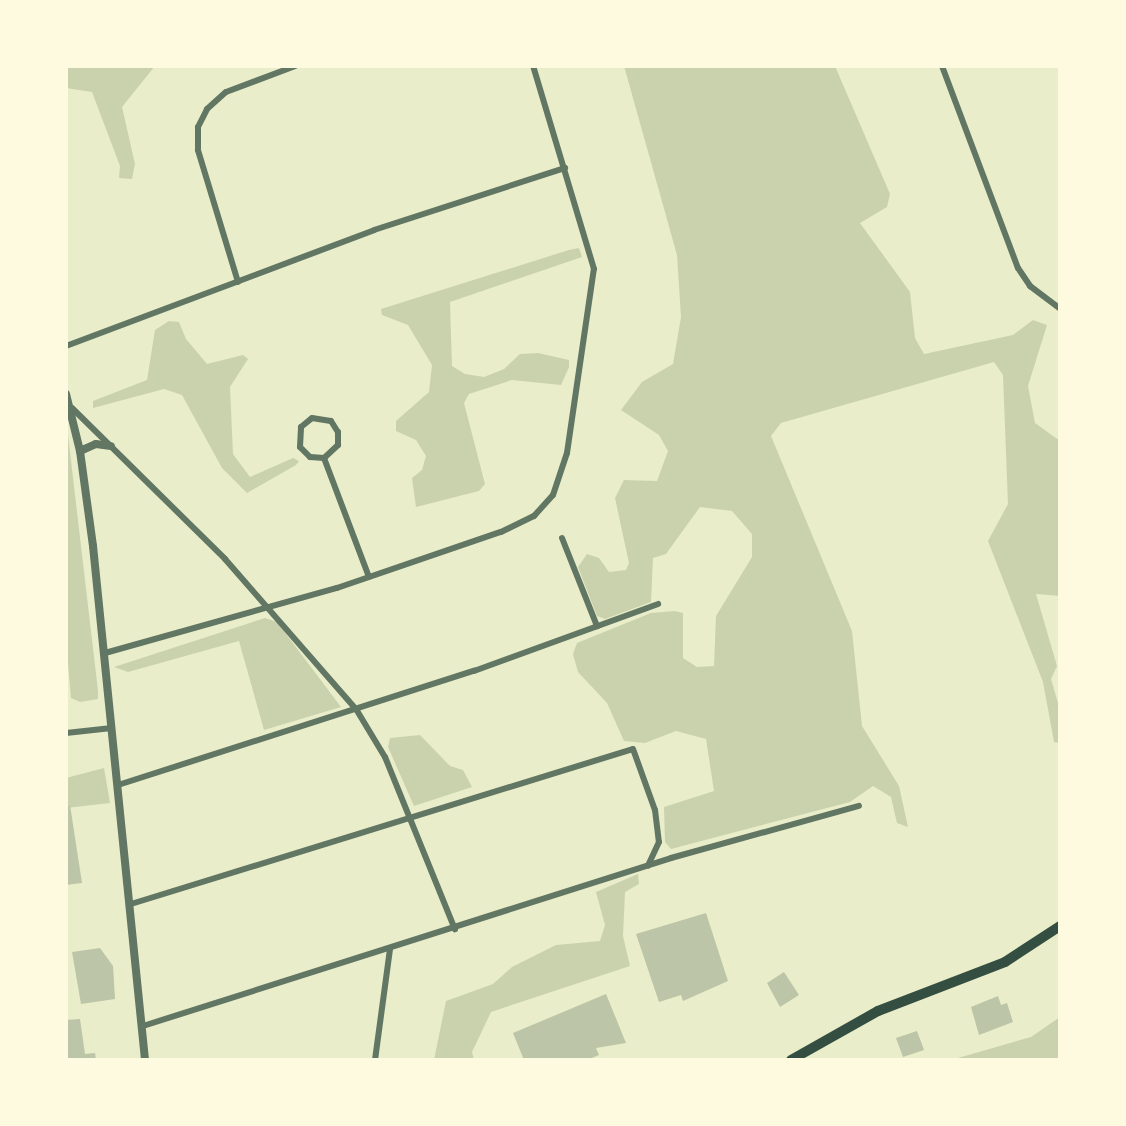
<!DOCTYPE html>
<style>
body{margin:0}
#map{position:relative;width:1126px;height:1126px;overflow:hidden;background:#e9edc9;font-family:Merriweather,serif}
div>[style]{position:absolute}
.green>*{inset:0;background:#cad2ad}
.building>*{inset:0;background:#bcc5a7}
.minor>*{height:6px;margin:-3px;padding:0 3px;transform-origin:3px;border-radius:3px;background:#617663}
.tertiary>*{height:8px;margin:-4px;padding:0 4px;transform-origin:4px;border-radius:4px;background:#617663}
.primary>*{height:10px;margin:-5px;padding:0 5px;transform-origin:5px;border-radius:5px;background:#344e41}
span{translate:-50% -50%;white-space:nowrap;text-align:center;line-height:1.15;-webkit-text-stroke:8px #fefae0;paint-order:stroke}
.frame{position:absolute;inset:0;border:68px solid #fefae0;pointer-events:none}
</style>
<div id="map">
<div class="green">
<div style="clip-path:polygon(66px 66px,155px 66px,122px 107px,135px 164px,132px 179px,119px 178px,120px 166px,92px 92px,66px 88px)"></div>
<div style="clip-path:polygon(624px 66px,835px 66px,890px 194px,887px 207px,860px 223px,910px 292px,915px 338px,924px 354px,1013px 335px,1033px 320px,1047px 325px,1028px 386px,1035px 423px,1060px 441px,1060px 596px,1036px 594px,1057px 666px,1051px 679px,1060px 710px,1060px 743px,1054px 742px,1043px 682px,988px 541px,1008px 504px,1003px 375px,994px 362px,781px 423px,771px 436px,852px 631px,862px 726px,899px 786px,908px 827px,897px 823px,891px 797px,873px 786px,850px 802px,671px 849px,665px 842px,664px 807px,714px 791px,706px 739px,676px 731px,645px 743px,624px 741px,607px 703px,578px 672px,573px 654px,577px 643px,651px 613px,675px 611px,683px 613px,683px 658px,697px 667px,714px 666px,716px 616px,752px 557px,752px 534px,732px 511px,700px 507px,666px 554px,653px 558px,651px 602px,605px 619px,597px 616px,578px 567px,587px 554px,599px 558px,609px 572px,626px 570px,629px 563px,615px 498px,624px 480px,657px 481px,668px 451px,659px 435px,621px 410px,642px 382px,673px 364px,681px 317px,677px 255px)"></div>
<div style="clip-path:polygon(569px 250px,579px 248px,582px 257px,450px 302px,452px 366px,465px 374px,484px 377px,504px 369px,520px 354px,538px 353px,569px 360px,569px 367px,561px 385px,512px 380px,469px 394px,464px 403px,485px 484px,479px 491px,416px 507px,412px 478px,422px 470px,426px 456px,416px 440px,396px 431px,396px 421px,429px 392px,432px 365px,408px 325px,382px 315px,381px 309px)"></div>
<div style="clip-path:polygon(169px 321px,179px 322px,186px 339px,207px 364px,243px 355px,248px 359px,230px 387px,233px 454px,250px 477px,293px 458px,299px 461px,296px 465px,247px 493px,222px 468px,182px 395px,164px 389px,93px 408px,93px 401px,147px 380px,155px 330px)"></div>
<div style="clip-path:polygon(66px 418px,98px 691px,98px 699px,80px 702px,71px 698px,66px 640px)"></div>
<div style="clip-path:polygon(265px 618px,277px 622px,341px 707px,264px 730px,239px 641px,128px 672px,114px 667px)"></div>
<div style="clip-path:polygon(420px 735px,450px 766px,463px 770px,472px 787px,414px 806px,388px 747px,390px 738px)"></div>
<div style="clip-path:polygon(104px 768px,110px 803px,66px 808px,66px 778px)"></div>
<div style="clip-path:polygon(638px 874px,639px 884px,625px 892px,623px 936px,630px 966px,491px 1012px,472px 1052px,474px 1060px,434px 1060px,446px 1001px,493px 984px,512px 967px,556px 945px,600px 941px,605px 925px,596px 892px)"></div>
<div style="clip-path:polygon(1060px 1017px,1060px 1060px,951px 1060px,1031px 1037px)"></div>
</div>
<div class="building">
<div style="clip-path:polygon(70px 805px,82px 883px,66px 885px,66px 808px)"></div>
<div style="clip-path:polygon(706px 913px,728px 981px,683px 1001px,681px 995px,659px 1002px,636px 934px)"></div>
<div style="clip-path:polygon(100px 948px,113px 966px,115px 999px,81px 1004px,72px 952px)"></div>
<div style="clip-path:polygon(784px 972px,799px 995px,780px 1007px,767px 983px)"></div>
<div style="clip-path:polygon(606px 994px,626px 1043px,596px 1048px,599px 1055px,587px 1060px,524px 1060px,513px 1033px)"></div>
<div style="clip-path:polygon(998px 996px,1001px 1005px,1007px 1003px,1013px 1022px,979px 1035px,971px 1007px)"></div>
<div style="clip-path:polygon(80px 1019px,85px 1054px,95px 1053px,96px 1060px,66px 1060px,66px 1020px)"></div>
<div style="clip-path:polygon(917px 1031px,924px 1050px,903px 1057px,896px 1038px)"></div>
</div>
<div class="minor">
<div style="left:942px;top:66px;width:216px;rotate:69.4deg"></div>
<div style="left:1018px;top:268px;width:22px;rotate:56deg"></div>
<div style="left:1030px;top:286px;width:38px;rotate:37deg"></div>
<div style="left:238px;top:282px;width:138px;rotate:-106.9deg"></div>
<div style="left:198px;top:150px;width:23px;rotate:-90deg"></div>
<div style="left:198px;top:127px;width:20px;rotate:-63deg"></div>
<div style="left:207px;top:109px;width:25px;rotate:-42deg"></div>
<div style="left:226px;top:92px;width:74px;rotate:-20.6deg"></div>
<div style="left:66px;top:346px;width:329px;rotate:-20.6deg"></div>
<div style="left:374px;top:230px;width:201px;rotate:-18deg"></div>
<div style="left:72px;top:408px;width:215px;rotate:44.6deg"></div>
<div style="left:225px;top:559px;width:199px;rotate:48.9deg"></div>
<div style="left:356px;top:709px;width:56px;rotate:58.9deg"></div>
<div style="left:385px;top:757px;width:186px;rotate:67.9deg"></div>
<div style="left:324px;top:458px;width:14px;rotate:-176deg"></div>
<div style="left:310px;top:457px;width:14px;rotate:-135deg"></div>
<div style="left:300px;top:447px;width:20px;rotate:-87deg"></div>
<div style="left:301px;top:427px;width:14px;rotate:-39deg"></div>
<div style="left:312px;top:418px;width:19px;rotate:9deg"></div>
<div style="left:331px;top:421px;width:13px;rotate:58deg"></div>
<div style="left:338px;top:432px;width:13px;rotate:90deg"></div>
<div style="left:338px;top:445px;width:19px;rotate:137deg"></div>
<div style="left:324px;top:458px;width:127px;rotate:69.3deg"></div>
<div style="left:562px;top:538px;width:95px;rotate:68.3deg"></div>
<div style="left:105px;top:653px;width:241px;rotate:-15.7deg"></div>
<div style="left:337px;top:588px;width:173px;rotate:-18.9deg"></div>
<div style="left:501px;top:532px;width:37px;rotate:-26deg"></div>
<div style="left:534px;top:516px;width:28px;rotate:-48deg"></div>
<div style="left:553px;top:495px;width:44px;rotate:-71.6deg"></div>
<div style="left:567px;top:453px;width:186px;rotate:-81.7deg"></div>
<div style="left:594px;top:269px;width:212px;rotate:-106.7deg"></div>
<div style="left:66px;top:733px;width:46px;rotate:-6.2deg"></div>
<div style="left:118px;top:785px;width:374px;rotate:-17.8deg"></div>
<div style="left:474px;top:671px;width:196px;rotate:-20deg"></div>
<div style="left:131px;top:904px;width:525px;rotate:-17.16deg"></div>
<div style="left:633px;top:749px;width:65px;rotate:70.2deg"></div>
<div style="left:655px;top:810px;width:32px;rotate:83deg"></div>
<div style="left:659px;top:842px;width:26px;rotate:115deg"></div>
<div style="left:143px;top:1026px;width:554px;rotate:-17.65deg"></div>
<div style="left:671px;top:858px;width:195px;rotate:-15.5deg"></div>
<div style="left:375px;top:1060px;width:112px;rotate:-82.3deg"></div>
</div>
<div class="tertiary">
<div style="left:66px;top:394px;width:59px;rotate:76.2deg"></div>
<div style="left:80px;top:451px;width:96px;rotate:82.2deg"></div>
<div style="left:93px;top:546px;width:517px;rotate:84.22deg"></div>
<div style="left:80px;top:451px;width:17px;rotate:-24deg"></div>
<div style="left:96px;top:444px;width:15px;rotate:8deg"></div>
</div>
<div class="primary">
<div style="left:791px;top:1060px;width:100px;rotate:-29.4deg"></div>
<div style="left:878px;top:1011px;width:136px;rotate:-21.1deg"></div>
<div style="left:1005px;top:962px;width:66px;rotate:-33.2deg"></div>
</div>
<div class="frame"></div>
</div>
